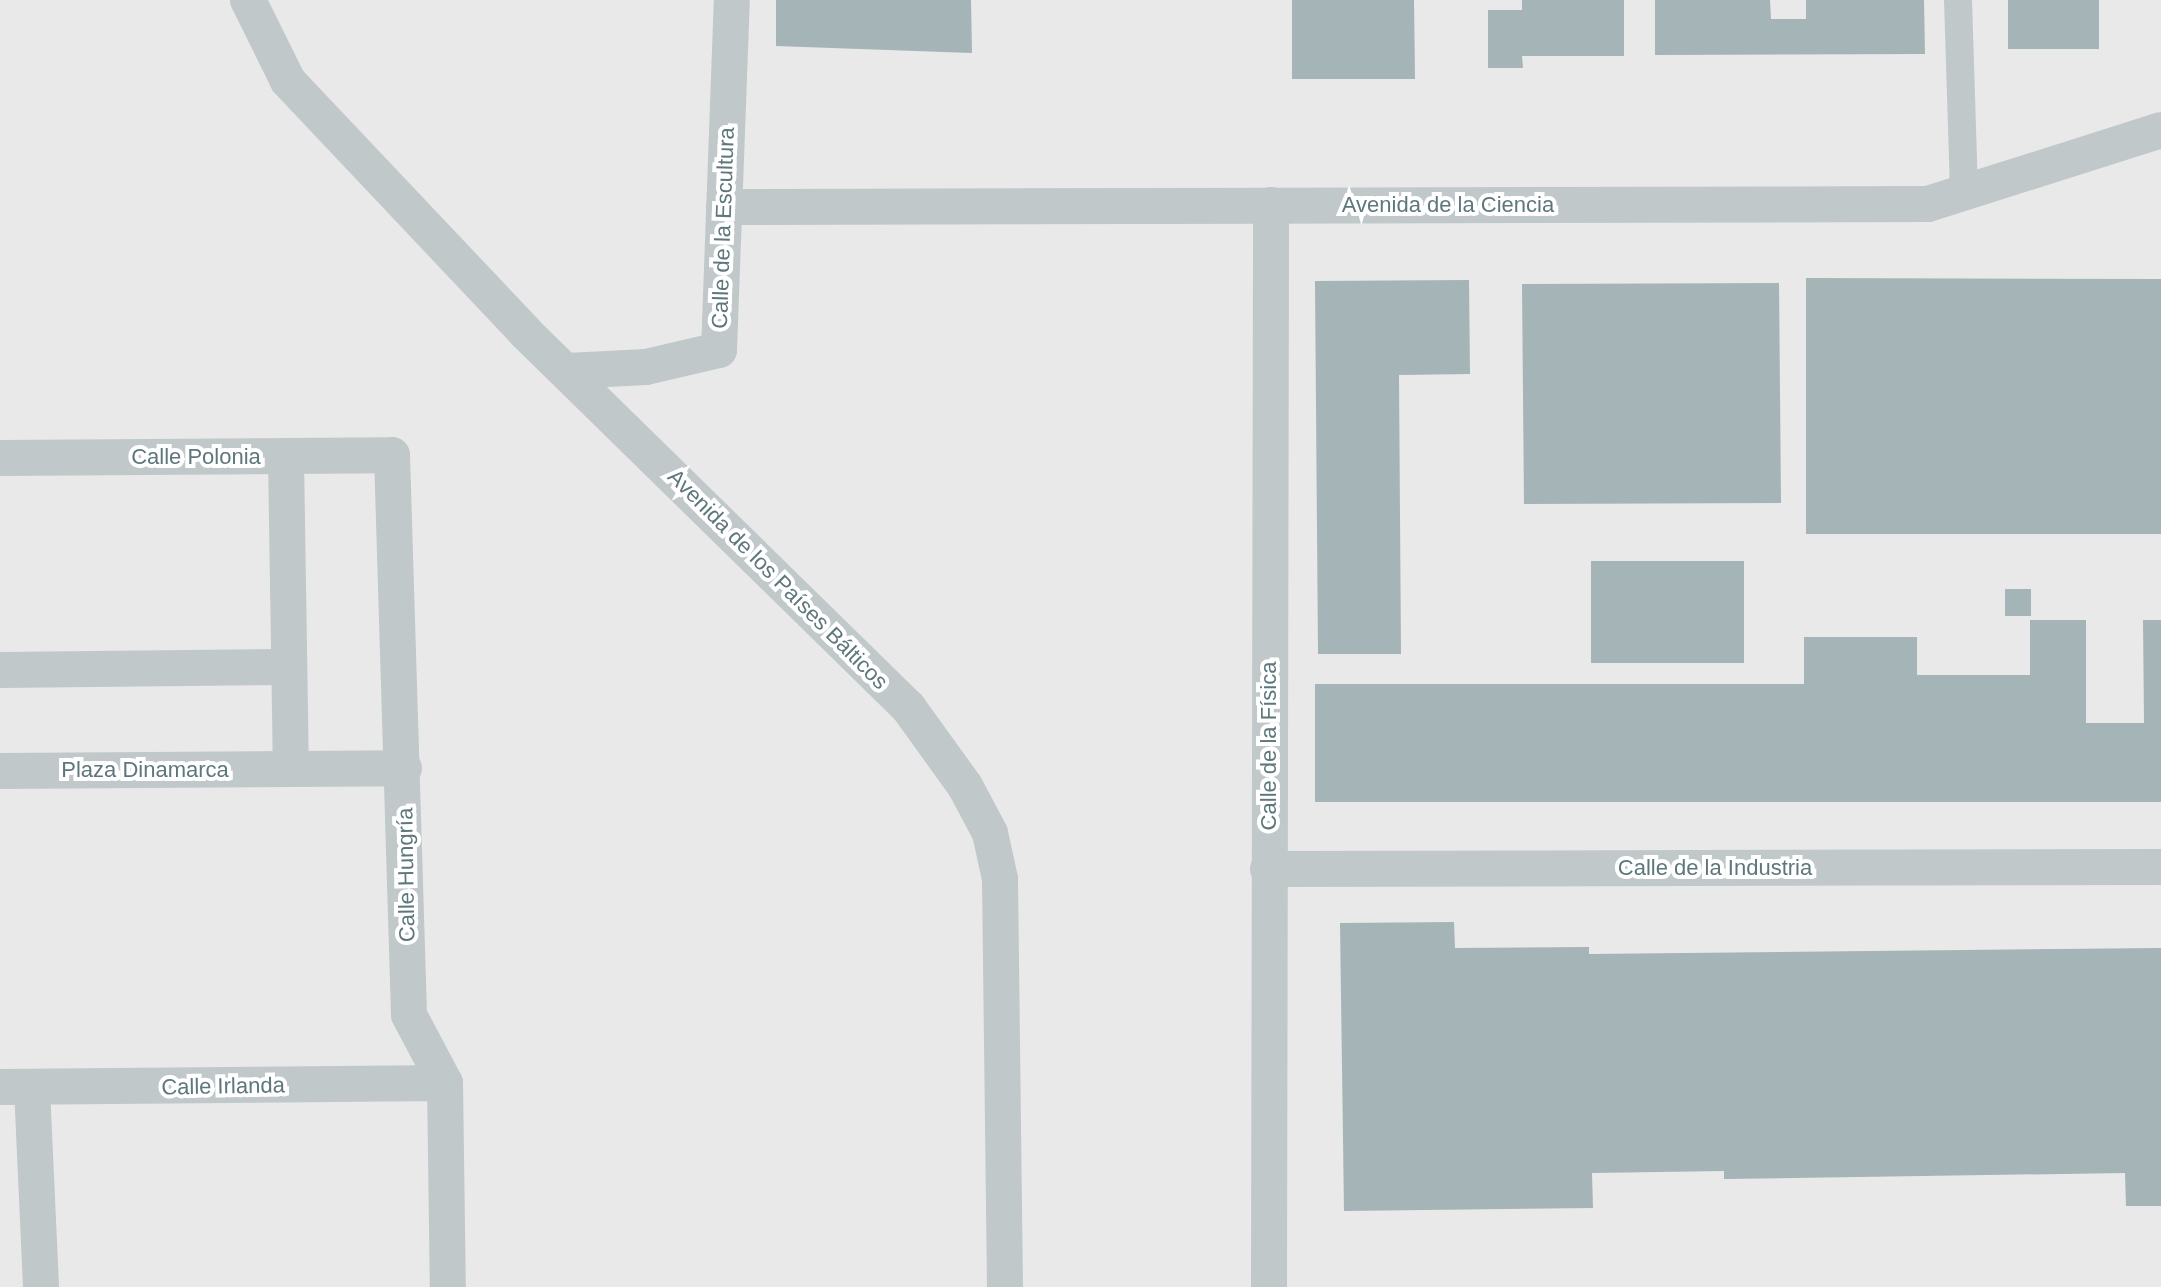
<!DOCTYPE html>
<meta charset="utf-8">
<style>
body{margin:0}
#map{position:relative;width:2161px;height:1287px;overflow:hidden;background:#f8f7f5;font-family:Helvetica,sans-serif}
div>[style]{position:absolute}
.built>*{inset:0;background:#e9e9e9}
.building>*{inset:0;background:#a5b4b6}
.pedestrian>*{height:28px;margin:-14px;padding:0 14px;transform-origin:14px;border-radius:14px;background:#c1c8ca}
.minor>*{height:36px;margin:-18px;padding:0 18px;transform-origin:18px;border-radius:18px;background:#c1c8ca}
span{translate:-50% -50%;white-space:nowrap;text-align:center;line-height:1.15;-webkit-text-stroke:8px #fff;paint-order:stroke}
.street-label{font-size:22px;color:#5e777c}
</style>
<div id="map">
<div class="built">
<div style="clip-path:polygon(0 0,2161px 0,2161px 1287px,0 1287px)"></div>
</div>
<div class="building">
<div style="clip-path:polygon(776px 0,971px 0,972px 53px,776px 46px)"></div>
<div style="clip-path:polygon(1292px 0,1414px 0,1415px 79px,1292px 79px)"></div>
<div style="clip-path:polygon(1522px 0,1624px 0,1624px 56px,1522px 56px,1523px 68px,1488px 68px,1488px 10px,1522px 10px)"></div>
<div style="clip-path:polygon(1655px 0,1770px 0,1771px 19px,1806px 19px,1806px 0,1924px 0,1925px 54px,1655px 55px)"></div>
<div style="clip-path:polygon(2008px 0,2099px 0,2099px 49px,2008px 49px)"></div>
<div style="clip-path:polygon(1806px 278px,2161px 279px,2161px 534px,1806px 534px)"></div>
<div style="clip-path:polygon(1469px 280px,1470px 374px,1399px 375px,1401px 654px,1318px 654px,1315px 281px)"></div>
<div style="clip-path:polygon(1779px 283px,1781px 503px,1524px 504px,1522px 284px)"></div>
<div style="clip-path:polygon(1591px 561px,1744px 561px,1744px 663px,1591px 663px)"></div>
<div style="clip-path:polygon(2005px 589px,2031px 589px,2031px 616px,2005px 616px)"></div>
<div style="clip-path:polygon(2030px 620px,2086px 620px,2086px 723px,2144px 723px,2143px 620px,2161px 620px,2161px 802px,1315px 802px,1315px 684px,1804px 684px,1804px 637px,1917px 637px,1917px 675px,2030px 675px)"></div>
<div style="clip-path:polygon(1454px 922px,1455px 948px,1589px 947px,1589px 954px,2161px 948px,2161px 1206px,2126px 1206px,2125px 1173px,1724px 1179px,1724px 1171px,1592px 1173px,1593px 1208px,1344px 1211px,1340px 923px)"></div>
</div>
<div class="pedestrian">
<div style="left:1958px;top:0;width:192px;rotate:88.2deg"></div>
</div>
<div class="minor">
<div style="left:248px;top:0;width:90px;rotate:63.7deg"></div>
<div style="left:288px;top:81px;width:345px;rotate:46.6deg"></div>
<div style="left:525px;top:332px;width:536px;rotate:44.4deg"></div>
<div style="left:908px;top:707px;width:97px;rotate:54.2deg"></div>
<div style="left:965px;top:786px;width:53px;rotate:62deg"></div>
<div style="left:990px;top:833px;width:47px;rotate:77.7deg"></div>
<div style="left:1000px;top:879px;width:408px;rotate:89.3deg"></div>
<div style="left:724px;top:207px;width:1204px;rotate:-0.14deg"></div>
<div style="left:1928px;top:204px;width:244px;rotate:-17.6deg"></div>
<div style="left:567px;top:371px;width:79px;rotate:-2.9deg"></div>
<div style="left:646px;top:367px;width:75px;rotate:-13.1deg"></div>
<div style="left:719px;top:350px;width:350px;rotate:-87.9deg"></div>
<div style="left:286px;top:457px;width:311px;rotate:89.1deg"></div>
<div style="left:0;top:458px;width:392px;rotate:-0.4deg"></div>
<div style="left:392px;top:455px;width:560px;rotate:88.26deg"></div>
<div style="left:409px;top:1015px;width:77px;rotate:62.1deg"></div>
<div style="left:445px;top:1083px;width:204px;rotate:89.2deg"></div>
<div style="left:0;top:670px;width:289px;rotate:-0.6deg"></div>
<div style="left:0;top:771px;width:404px;rotate:-0.4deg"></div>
<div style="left:1268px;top:869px;width:893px;rotate:-0.13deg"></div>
<div style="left:0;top:1087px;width:445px;rotate:-0.5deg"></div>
<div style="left:32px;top:1088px;width:199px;rotate:87.4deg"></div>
<div style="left:1269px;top:1287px;width:1082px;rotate:-89.89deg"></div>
</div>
<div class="street-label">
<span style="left:1448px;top:205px">Avenida de la Ciencia</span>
<span style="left:723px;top:228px;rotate:-88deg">Calle de la Escultura</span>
<span style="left:196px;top:457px">Calle Polonia</span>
<span style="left:778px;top:579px;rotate:45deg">Avenida de los Países Bálticos</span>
<span style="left:1269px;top:746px;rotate:-90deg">Calle de la Física</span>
<span style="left:145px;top:770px">Plaza Dinamarca</span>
<span style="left:1715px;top:868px">Calle de la Industria</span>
<span style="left:406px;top:875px;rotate:-91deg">Calle Hungría</span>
<span style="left:223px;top:1086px;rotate:-1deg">Calle Irlanda</span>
</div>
</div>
